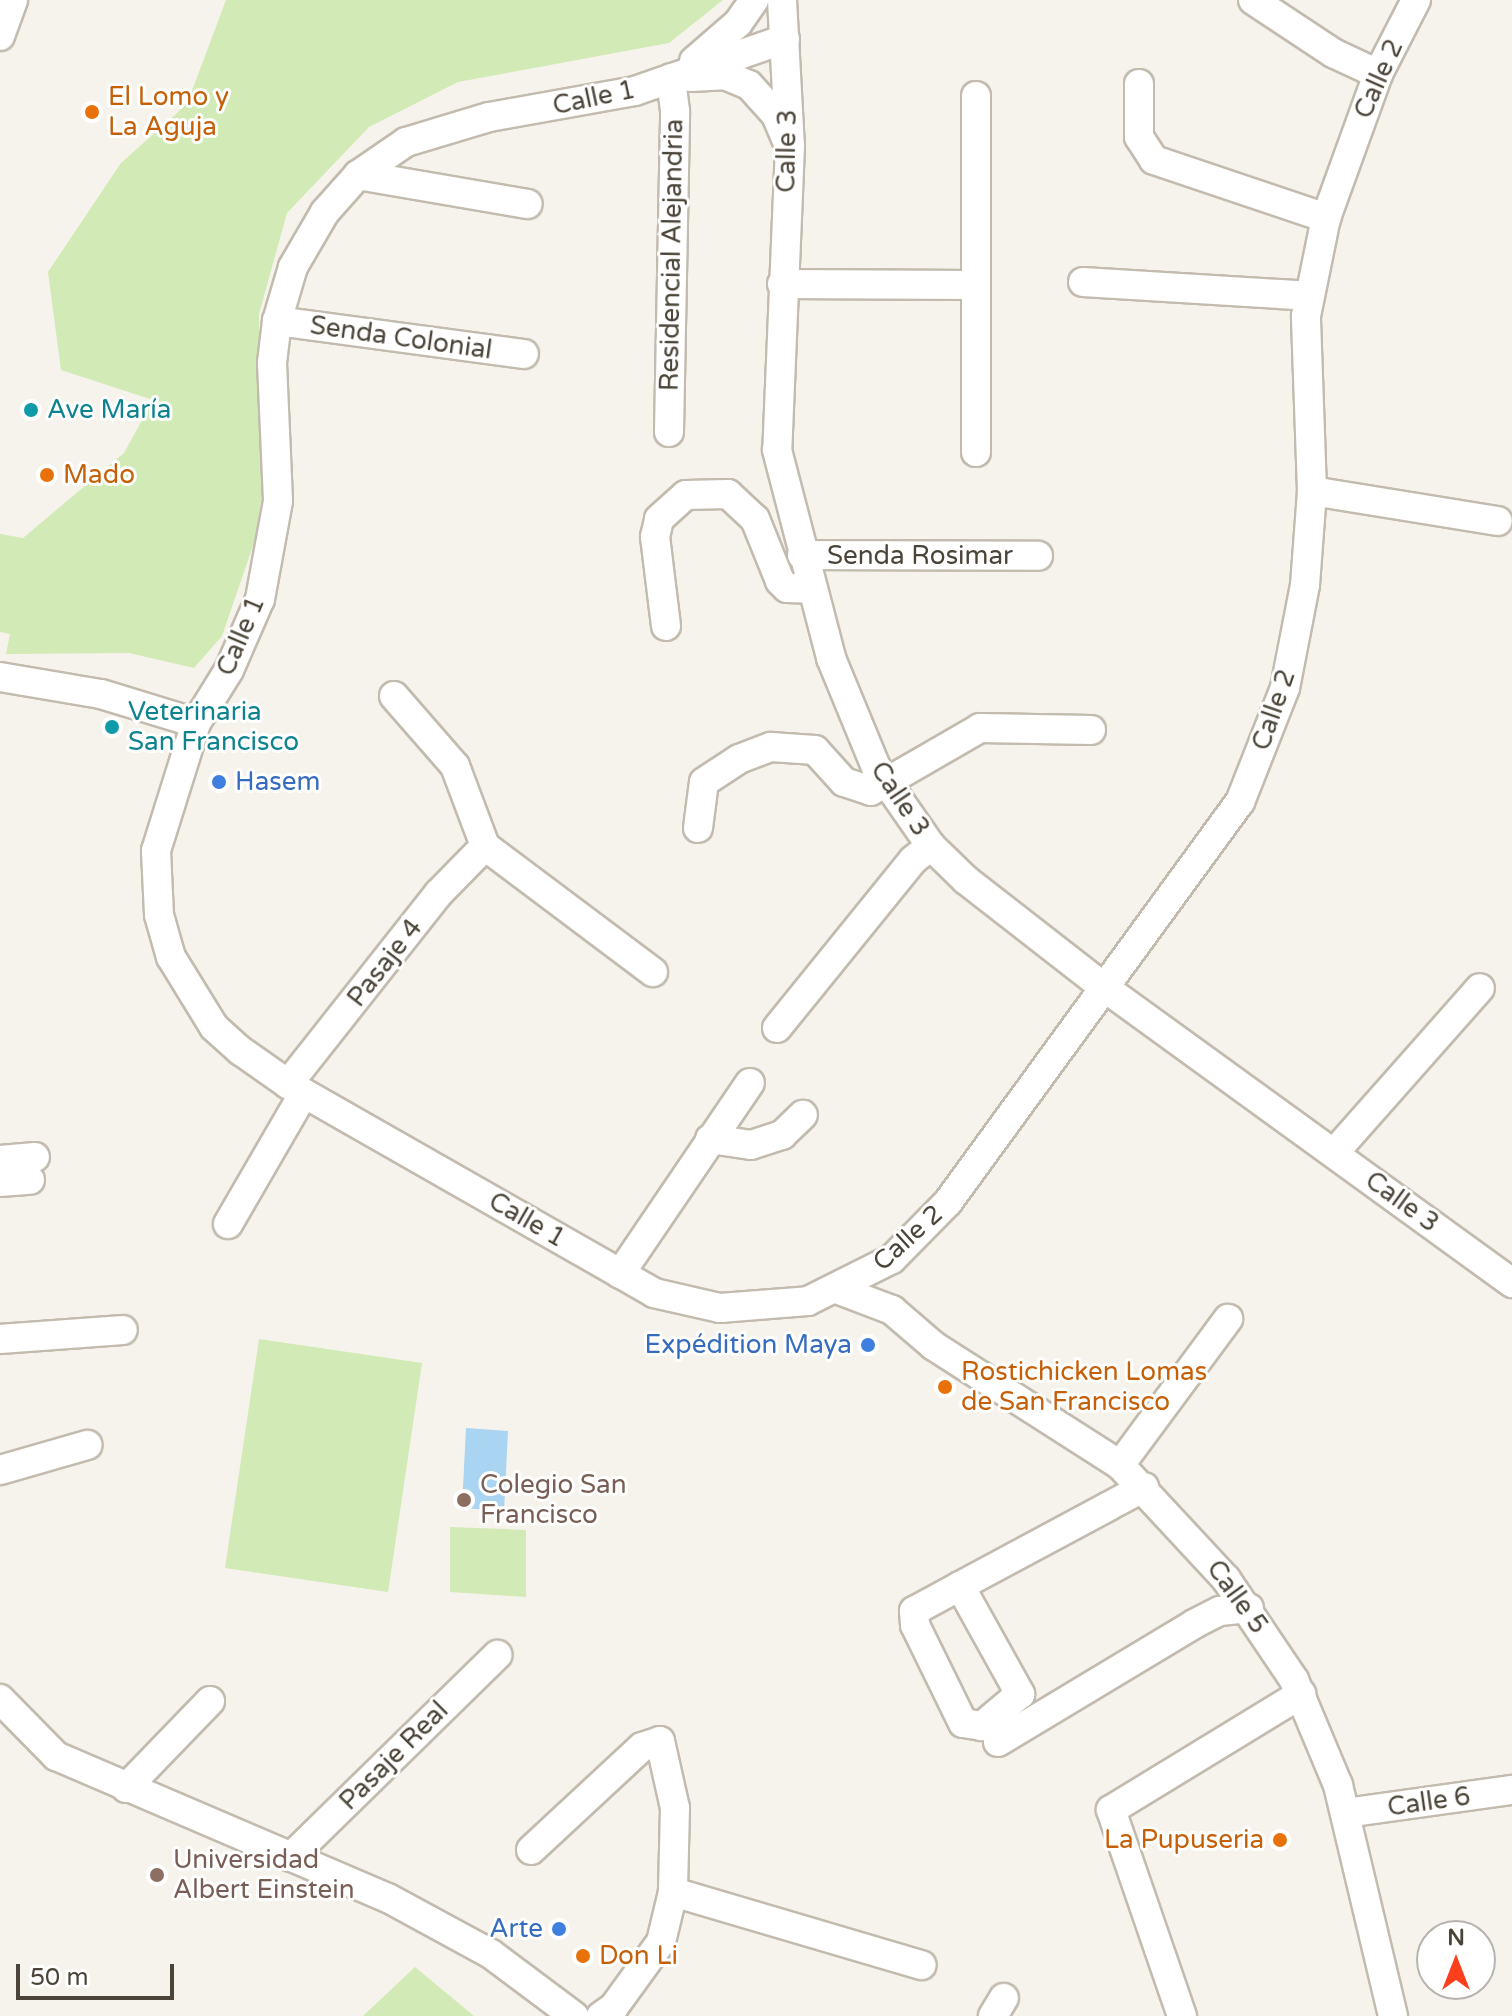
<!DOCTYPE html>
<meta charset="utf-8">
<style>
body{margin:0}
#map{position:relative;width:1512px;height:2016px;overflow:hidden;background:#f6f3ec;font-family:"Varela Round",sans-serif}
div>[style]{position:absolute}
.green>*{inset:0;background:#d2eab5}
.water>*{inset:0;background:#a9d4f2}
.roads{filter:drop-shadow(2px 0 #c2bbae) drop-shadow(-2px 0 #c2bbae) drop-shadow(0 2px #c2bbae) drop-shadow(0 -2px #c2bbae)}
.minor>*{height:28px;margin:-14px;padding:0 14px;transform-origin:14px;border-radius:14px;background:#fff}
.dots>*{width:22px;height:22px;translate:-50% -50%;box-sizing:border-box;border:4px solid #fff;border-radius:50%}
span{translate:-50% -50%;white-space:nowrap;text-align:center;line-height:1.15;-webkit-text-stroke:6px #fff;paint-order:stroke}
.street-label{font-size:26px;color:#4b4439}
.food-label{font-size:26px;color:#c56008}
.left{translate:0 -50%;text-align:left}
.right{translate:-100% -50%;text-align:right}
.culture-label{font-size:26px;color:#0d838f}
.shop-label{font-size:26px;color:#366cbe}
.education-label{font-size:26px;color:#785e54}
.north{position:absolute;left:1416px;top:1920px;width:80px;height:80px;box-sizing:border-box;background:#fff;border:2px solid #b7b4b0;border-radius:50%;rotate:0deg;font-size:22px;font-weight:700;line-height:32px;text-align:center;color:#4b4439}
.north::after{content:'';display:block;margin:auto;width:28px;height:36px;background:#fc3f1d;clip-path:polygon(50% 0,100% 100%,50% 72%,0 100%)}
.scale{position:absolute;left:16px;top:1964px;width:158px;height:36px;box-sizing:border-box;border:4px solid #4b4439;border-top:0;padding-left:10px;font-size:24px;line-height:28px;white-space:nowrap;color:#4b4439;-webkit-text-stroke:6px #fff;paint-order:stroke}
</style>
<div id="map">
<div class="green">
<div style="clip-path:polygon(226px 0,723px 0,669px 43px,458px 82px,369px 127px,287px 213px,259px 314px,263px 489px,255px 540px,222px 636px,194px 668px,129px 653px,6px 654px,10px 634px,0 632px,0 534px,23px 538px,124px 453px,153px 400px,61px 370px,48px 272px,121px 163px,187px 104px)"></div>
<div style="clip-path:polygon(259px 1339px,422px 1363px,388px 1592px,225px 1568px)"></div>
<div style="clip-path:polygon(450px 1527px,526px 1530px,526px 1597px,450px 1592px)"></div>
<div style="clip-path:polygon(415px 1967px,474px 2016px,363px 2016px)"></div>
</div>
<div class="water">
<div style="clip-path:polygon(466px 1428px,508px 1431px,504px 1511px,462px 1508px)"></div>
</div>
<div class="roads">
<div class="minor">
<div style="left:782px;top:0;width:146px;rotate:86.9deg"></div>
<div style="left:790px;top:146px;width:304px;rotate:92.4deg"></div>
<div style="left:777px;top:450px;width:215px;rotate:75.4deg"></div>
<div style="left:831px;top:658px;width:118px;rotate:67.6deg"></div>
<div style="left:876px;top:767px;width:96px;rotate:55.2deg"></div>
<div style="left:931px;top:846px;width:49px;rotate:44.2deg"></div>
<div style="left:966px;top:880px;width:171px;rotate:37.9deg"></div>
<div style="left:1101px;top:985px;width:508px;rotate:35.94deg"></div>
<div style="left:1253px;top:0;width:96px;rotate:33.5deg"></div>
<div style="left:1333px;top:53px;width:50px;rotate:25deg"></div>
<div style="left:0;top:36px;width:38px;rotate:-70deg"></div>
<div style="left:785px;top:39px;width:159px;rotate:160.9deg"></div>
<div style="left:635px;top:91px;width:148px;rotate:169.9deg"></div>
<div style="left:489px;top:117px;width:87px;rotate:163.2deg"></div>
<div style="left:406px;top:142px;width:58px;rotate:145.5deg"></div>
<div style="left:358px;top:175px;width:50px;rotate:131.7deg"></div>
<div style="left:325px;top:212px;width:64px;rotate:120.2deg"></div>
<div style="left:293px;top:267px;width:56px;rotate:106.5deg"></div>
<div style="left:277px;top:321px;width:42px;rotate:96.8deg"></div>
<div style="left:272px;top:363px;width:138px;rotate:87.5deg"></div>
<div style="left:278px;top:501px;width:100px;rotate:100.4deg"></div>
<div style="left:260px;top:599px;width:77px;rotate:113.6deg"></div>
<div style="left:229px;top:670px;width:62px;rotate:121.9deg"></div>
<div style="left:196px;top:723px;width:134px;rotate:107.4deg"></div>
<div style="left:156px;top:851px;width:64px;rotate:87.3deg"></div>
<div style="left:159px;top:915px;width:44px;rotate:74.1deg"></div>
<div style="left:171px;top:957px;width:82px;rotate:58.4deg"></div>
<div style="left:214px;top:1027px;width:36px;rotate:42deg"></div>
<div style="left:241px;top:1051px;width:57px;rotate:35.1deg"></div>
<div style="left:288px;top:1084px;width:421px;rotate:29.7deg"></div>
<div style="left:654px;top:1293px;width:68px;rotate:12.8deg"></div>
<div style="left:720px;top:1308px;width:88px;rotate:-4.5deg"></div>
<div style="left:808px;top:1301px;width:94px;rotate:-26.6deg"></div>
<div style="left:892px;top:1259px;width:80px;rotate:-45.5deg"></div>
<div style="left:948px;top:1202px;width:495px;rotate:-53.9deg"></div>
<div style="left:1240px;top:802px;width:123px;rotate:-68.5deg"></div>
<div style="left:1285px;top:688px;width:105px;rotate:-79deg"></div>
<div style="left:1305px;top:585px;width:94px;rotate:-85.7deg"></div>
<div style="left:1312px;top:491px;width:175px;rotate:-92deg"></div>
<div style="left:1306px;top:316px;width:100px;rotate:-78.5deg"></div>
<div style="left:1326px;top:218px;width:153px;rotate:-70.1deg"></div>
<div style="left:1378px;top:74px;width:83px;rotate:-62.8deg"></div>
<div style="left:694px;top:61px;width:58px;rotate:-40.8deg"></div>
<div style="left:738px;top:23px;width:28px;rotate:-55deg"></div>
<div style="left:691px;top:77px;width:34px;rotate:-3deg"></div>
<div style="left:725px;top:75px;width:26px;rotate:23deg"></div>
<div style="left:749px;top:85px;width:40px;rotate:48deg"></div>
<div style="left:776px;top:115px;width:26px;rotate:67deg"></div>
<div style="left:1139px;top:84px;width:53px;rotate:90deg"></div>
<div style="left:1139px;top:137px;width:27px;rotate:57deg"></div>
<div style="left:1154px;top:160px;width:182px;rotate:18.6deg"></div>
<div style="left:358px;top:175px;width:172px;rotate:9.7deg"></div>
<div style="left:1083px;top:282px;width:226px;rotate:3.5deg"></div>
<div style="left:782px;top:284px;width:191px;rotate:0.3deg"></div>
<div style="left:277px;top:321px;width:249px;rotate:7.6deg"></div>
<div style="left:669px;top:432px;width:321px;rotate:-88.9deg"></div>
<div style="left:675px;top:111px;width:33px;rotate:-97deg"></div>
<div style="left:976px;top:452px;width:356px;rotate:-90deg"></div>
<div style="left:1312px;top:491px;width:188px;rotate:9.2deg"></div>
<div style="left:802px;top:555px;width:236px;rotate:0.2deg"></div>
<div style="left:666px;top:626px;width:90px;rotate:-97deg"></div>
<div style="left:655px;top:537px;width:18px;rotate:-77deg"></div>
<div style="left:659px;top:519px;width:36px;rotate:-42deg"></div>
<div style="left:686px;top:495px;width:42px;rotate:-1.4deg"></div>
<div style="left:728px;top:494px;width:37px;rotate:43deg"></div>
<div style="left:755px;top:519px;width:67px;rotate:68deg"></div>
<div style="left:780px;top:581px;width:10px;rotate:45deg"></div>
<div style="left:787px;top:588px;width:23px;rotate:2deg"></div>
<div style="left:0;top:677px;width:102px;rotate:9.6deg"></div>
<div style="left:101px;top:694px;width:99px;rotate:17deg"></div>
<div style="left:394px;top:696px;width:93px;rotate:48.9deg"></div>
<div style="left:455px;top:766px;width:85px;rotate:69.4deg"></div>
<div style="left:485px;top:846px;width:210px;rotate:36.9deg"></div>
<div style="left:698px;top:828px;width:46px;rotate:-82.6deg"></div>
<div style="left:704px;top:782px;width:42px;rotate:-33.3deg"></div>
<div style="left:739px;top:759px;width:34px;rotate:-21deg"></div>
<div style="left:771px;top:747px;width:44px;rotate:3.9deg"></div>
<div style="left:815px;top:750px;width:43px;rotate:47.8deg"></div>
<div style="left:844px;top:782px;width:28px;rotate:18deg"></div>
<div style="left:871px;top:791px;width:126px;rotate:-30deg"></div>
<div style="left:980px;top:728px;width:111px;rotate:1deg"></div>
<div style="left:777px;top:1028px;width:216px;rotate:-51deg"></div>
<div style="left:913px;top:860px;width:23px;rotate:-38deg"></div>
<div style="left:288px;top:1084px;width:243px;rotate:-51.7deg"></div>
<div style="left:439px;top:893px;width:66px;rotate:-45.6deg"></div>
<div style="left:710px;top:1139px;width:41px;rotate:8.3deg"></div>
<div style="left:751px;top:1145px;width:33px;rotate:-18deg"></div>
<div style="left:782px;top:1135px;width:29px;rotate:-44deg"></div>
<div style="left:1334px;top:1153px;width:220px;rotate:-48.5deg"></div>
<div style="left:0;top:1160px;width:35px;rotate:-5deg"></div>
<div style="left:0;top:1182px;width:30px;rotate:-4deg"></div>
<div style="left:228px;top:1224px;width:151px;rotate:-59.9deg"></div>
<div style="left:620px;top:1274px;width:231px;rotate:-55.8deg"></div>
<div style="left:839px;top:1290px;width:57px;rotate:20.7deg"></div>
<div style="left:892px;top:1310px;width:55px;rotate:40.6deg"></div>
<div style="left:934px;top:1346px;width:221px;rotate:32.6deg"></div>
<div style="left:1120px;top:1465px;width:156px;rotate:47.1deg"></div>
<div style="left:1226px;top:1579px;width:122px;rotate:56deg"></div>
<div style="left:1294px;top:1680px;width:114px;rotate:67.3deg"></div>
<div style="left:1338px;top:1785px;width:237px;rotate:76.6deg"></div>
<div style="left:0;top:1339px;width:123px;rotate:-4.2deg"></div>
<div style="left:1120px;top:1465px;width:182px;rotate:-53.5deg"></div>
<div style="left:0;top:1470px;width:91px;rotate:-16deg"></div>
<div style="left:960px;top:1586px;width:124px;rotate:60.9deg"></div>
<div style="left:1020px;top:1694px;width:50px;rotate:139.9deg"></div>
<div style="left:982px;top:1726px;width:19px;rotate:-171deg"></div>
<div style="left:963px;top:1723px;width:109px;rotate:-116.1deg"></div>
<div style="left:915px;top:1625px;width:14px;rotate:-94deg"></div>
<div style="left:914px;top:1611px;width:52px;rotate:-28.5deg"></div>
<div style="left:960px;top:1586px;width:169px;rotate:-28.2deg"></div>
<div style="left:1109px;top:1506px;width:40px;rotate:-28deg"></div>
<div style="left:0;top:1699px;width:80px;rotate:45.5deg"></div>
<div style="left:56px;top:1756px;width:361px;rotate:23.2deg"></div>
<div style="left:388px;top:1898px;width:117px;rotate:28.5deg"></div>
<div style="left:491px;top:1954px;width:104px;rotate:36.8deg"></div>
<div style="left:998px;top:1742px;width:229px;rotate:-31deg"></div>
<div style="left:1194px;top:1624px;width:29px;rotate:-27deg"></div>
<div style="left:1220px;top:1611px;width:29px;rotate:-6deg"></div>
<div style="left:126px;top:1788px;width:121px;rotate:-46deg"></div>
<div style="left:1346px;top:1813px;width:168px;rotate:-7.9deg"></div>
<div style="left:531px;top:1850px;width:151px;rotate:-42.9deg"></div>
<div style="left:642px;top:1747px;width:19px;rotate:-18deg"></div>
<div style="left:660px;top:1741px;width:69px;rotate:77.4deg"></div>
<div style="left:675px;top:1808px;width:84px;rotate:91.4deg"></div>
<div style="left:673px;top:1892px;width:51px;rotate:103.5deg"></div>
<div style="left:661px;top:1942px;width:80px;rotate:125.9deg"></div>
<div style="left:614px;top:2007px;width:16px;rotate:145deg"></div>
<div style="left:291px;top:1857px;width:289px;rotate:-44.4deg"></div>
<div style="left:673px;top:1892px;width:259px;rotate:16.4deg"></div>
<div style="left:993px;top:2016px;width:21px;rotate:-59deg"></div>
<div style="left:1182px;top:2016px;width:218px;rotate:-109deg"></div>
<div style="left:1111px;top:1810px;width:223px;rotate:-31.4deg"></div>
</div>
</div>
<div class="dots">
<div style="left:92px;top:112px;background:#e8710a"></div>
<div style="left:31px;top:410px;background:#0f9aa8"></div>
<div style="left:47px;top:475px;background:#e8710a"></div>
<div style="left:112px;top:727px;background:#0f9aa8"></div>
<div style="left:219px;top:782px;background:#3f7fe0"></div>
<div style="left:868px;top:1345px;background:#3f7fe0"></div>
<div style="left:945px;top:1387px;background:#e8710a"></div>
<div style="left:464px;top:1500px;background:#8d6e63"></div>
<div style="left:1280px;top:1840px;background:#e8710a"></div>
<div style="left:157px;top:1875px;background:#8d6e63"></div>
<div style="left:559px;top:1929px;background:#3f7fe0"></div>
<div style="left:583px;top:1956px;background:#e8710a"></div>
</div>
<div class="street-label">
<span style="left:1379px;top:79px;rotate:-66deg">Calle 2</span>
<span style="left:594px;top:98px;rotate:-12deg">Calle 1</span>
<span style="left:787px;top:151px;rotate:-89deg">Calle 3</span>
<span style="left:672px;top:255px;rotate:-89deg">Residencial Alejandria</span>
<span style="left:401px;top:338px;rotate:8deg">Senda Colonial</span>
<span style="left:920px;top:556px">Senda Rosimar</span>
<span style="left:241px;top:636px;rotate:-67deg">Calle 1</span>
<span style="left:1274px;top:710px;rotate:-71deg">Calle 2</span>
<span style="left:900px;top:799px;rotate:56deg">Calle 3</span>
<span style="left:385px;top:963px;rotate:-52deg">Pasaje 4</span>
<span style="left:1402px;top:1202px;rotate:36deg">Calle 3</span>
<span style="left:527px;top:1220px;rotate:30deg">Calle 1</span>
<span style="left:908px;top:1238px;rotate:-42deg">Calle 2</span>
<span style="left:1237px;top:1597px;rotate:54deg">Calle 5</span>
<span style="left:394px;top:1756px;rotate:-45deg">Pasaje Real</span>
<span style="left:1429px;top:1802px;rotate:-8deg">Calle 6</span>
</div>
<div class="food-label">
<span class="left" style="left:108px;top:112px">El Lomo y<br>La Aguja</span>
<span class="left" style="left:63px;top:475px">Mado</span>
<span class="left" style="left:961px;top:1387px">Rostichicken Lomas<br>de San Francisco</span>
<span class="right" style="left:1264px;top:1840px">La Pupuseria</span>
<span class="left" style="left:599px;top:1956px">Don Li</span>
</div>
<div class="culture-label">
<span class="left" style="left:47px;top:410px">Ave María</span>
<span class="left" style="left:128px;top:727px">Veterinaria<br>San Francisco</span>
</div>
<div class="shop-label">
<span class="left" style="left:235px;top:782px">Hasem</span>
<span class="right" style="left:852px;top:1345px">Expédition Maya</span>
<span class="right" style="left:543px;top:1929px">Arte</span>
</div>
<div class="education-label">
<span class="left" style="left:480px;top:1500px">Colegio San<br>Francisco</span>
<span class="left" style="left:173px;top:1875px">Universidad<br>Albert Einstein</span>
</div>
<div class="north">N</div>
<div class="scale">50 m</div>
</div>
